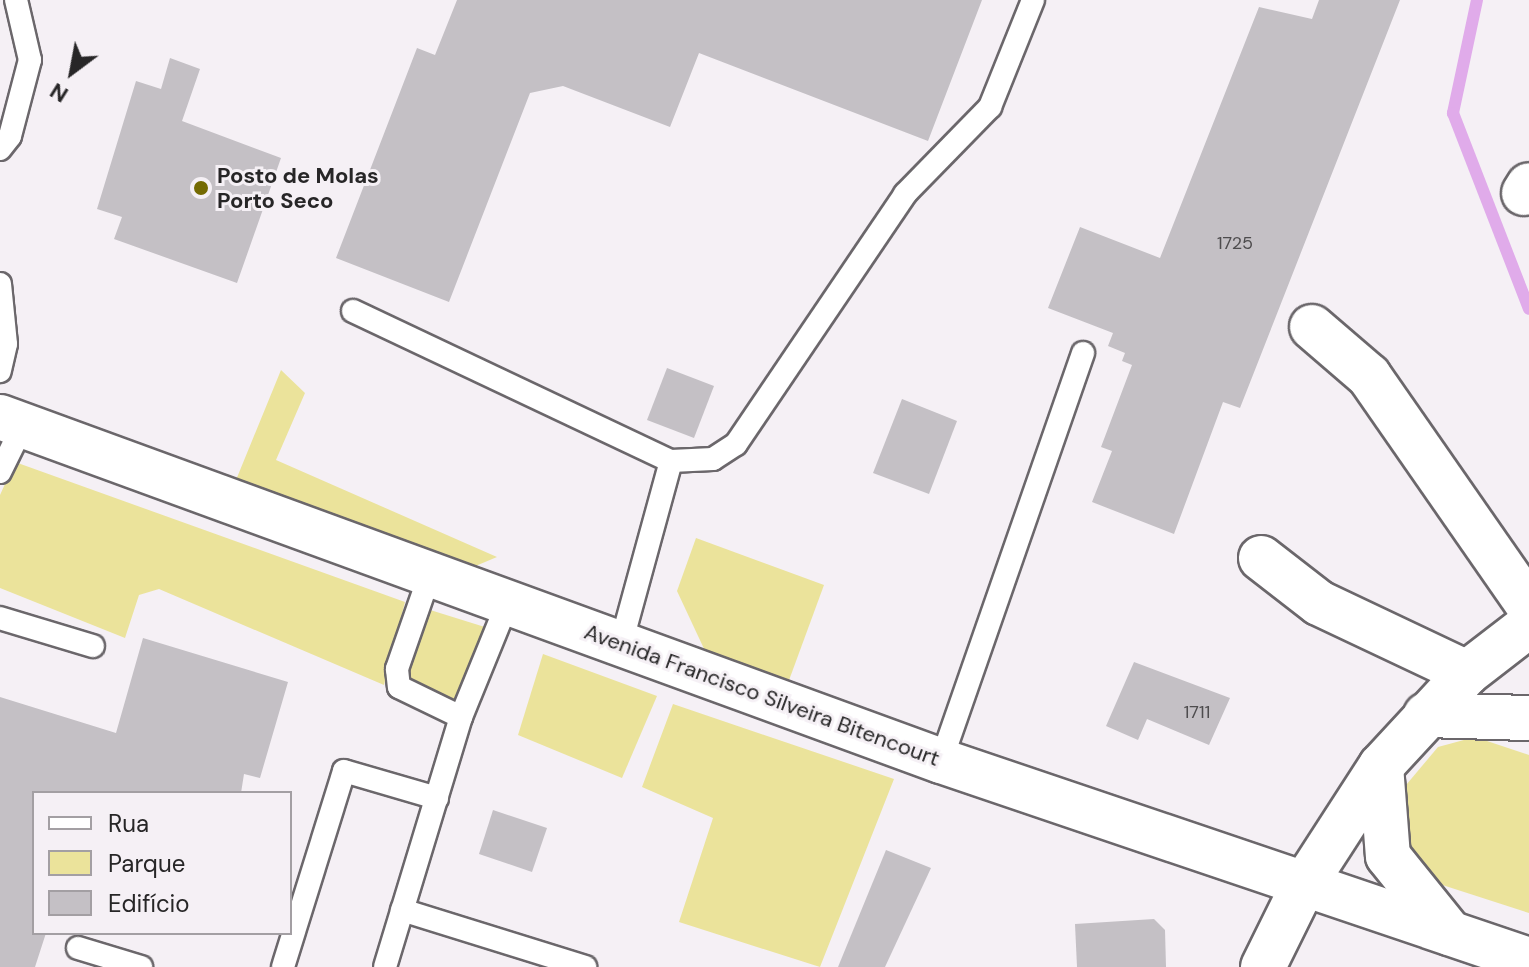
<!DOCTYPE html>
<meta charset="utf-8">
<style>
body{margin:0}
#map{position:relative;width:1529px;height:967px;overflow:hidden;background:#f5f0f5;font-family:"DM Sans",sans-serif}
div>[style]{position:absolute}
.green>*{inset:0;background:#ebe39b}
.stream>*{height:12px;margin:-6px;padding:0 6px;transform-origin:6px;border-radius:6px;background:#e0abea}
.building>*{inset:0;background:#c4c0c5}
.roads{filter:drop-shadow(2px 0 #6b676b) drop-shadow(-2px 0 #6b676b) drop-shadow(0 2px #6b676b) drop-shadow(0 -2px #6b676b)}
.lane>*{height:22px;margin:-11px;padding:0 11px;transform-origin:11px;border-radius:11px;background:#fff}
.street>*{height:44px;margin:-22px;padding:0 22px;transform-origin:22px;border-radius:22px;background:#fff}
.secondary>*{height:44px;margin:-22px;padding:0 22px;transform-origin:22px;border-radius:22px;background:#fff}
.dots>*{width:22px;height:22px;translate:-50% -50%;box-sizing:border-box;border:4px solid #f5f0f5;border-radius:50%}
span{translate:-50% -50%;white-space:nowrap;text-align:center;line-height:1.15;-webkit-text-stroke:6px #f5f0f5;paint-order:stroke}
.number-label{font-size:18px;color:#4e4c4e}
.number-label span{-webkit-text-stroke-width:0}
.poi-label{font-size:22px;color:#272627;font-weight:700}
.left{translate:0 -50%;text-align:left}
.street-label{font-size:22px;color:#272627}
.legend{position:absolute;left:32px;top:791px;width:260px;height:144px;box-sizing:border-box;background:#f5f0f5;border:2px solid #a39fa3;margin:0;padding:10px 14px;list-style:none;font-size:24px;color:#272627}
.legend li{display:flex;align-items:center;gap:16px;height:40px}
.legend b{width:40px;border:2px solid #a39fa3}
.north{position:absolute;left:32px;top:32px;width:80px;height:80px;-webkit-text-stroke:6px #f5f0f5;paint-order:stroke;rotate:212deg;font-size:22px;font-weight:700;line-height:32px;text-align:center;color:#272627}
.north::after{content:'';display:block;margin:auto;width:28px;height:36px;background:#272627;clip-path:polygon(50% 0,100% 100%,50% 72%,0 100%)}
</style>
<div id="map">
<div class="green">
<div style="clip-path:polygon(281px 370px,305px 393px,276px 460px,497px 557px,466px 570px,236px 480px)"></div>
<div style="clip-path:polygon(15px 462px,405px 602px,384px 685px,159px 589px,139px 595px,125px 638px,0 588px,0 495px)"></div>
<div style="clip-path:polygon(696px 538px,824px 585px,788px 683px,706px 653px,677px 591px)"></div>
<div style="clip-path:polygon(427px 609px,488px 628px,455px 707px,412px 692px,405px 669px)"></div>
<div style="clip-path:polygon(543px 654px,657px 696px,622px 778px,518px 735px)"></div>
<div style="clip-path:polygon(673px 704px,894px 779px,820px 967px,679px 922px,713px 818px,642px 787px)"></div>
<div style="clip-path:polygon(1475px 737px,1529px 755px,1529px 913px,1430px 881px,1396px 837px,1401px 791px,1438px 747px)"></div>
</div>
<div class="stream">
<div style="left:1477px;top:0;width:116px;rotate:102deg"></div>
<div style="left:1453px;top:113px;width:210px;rotate:68.8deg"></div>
</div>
<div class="building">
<div style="clip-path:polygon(457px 0,982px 0,928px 141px,699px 53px,670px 127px,563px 86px,530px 93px,449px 302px,336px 258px,417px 48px,435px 55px)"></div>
<div style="clip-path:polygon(1319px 0,1400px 0,1240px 408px,1223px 402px,1174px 534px,1092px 502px,1112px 451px,1101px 447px,1132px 365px,1122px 361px,1125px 353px,1108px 346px,1113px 333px,1048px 308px,1080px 227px,1160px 258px,1259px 7px,1312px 19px)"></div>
<div style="clip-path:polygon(170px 58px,200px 69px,182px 121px,281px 158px,237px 283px,114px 239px,122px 217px,97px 209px,136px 81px,161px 89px)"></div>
<div style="clip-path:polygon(667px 368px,714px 386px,694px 438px,647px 420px)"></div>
<div style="clip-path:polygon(902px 399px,957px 421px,929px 494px,873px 473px)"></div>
<div style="clip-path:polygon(143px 638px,288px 682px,260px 778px,244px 774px,241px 793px,34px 793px,34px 933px,46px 933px,35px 967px,0 967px,0 697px,116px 733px)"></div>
<div style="clip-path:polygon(1134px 662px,1230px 698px,1209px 745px,1147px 719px,1138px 740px,1106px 726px)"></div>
<div style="clip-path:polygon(493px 810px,547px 828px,532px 872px,479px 854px)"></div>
<div style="clip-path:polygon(886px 850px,931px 868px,885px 967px,838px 967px)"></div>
<div style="clip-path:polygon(1154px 919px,1165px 930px,1166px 967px,1077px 967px,1075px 924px)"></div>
</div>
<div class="roads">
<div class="lane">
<div style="left:0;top:149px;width:16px;rotate:-52deg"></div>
<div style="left:10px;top:136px;width:79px;rotate:-75.3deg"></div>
<div style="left:30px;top:60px;width:62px;rotate:-103.1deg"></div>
<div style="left:0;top:284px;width:60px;rotate:84.3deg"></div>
<div style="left:6px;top:344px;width:28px;rotate:103deg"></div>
<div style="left:353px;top:311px;width:352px;rotate:25.3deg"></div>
<div style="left:671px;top:461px;width:190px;rotate:105.3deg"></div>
<div style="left:671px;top:461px;width:42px;rotate:-2.7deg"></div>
<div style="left:713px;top:459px;width:27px;rotate:-33deg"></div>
<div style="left:736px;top:444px;width:302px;rotate:-55.9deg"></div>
<div style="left:905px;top:194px;width:122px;rotate:-45.7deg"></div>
<div style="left:990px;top:107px;width:115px;rotate:-68.1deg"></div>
<div style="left:0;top:472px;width:52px;rotate:-63.9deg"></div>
<div style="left:430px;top:574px;width:101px;rotate:109.2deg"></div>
<div style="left:397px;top:669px;width:18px;rotate:84deg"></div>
<div style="left:399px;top:687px;width:69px;rotate:25.8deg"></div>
<div style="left:0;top:618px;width:97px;rotate:16.8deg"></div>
<div style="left:941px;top:761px;width:432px;rotate:-70.8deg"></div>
<div style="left:402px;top:910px;width:192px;rotate:17.3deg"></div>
<div style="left:78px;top:948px;width:66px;rotate:16.8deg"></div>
<div style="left:283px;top:967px;width:205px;rotate:-72.7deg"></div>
<div style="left:344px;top:771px;width:97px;rotate:16.2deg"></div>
<div style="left:385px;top:967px;width:261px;rotate:-73.1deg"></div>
<div style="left:461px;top:717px;width:124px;rotate:-67.8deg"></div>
</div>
<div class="street">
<div style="left:1524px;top:193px;width:9px;rotate:-58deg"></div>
<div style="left:1312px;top:327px;width:75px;rotate:40.7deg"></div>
<div style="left:1369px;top:376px;width:280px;rotate:55.2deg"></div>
<div style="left:1261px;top:558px;width:73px;rotate:37.8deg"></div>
<div style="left:1319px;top:603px;width:164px;rotate:25.3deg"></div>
<div style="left:1263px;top:967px;width:88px;rotate:-63.7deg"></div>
</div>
<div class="secondary">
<div style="left:0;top:417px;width:1002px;rotate:20.08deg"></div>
<div style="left:941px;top:761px;width:621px;rotate:18.7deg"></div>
<div style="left:1426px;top:715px;width:103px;rotate:1.7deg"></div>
<div style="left:1381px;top:766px;width:90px;rotate:85.6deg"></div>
<div style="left:1388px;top:856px;width:99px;rotate:51.2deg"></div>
<div style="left:1302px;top:888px;width:145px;rotate:-57.1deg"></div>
<div style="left:1381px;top:766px;width:127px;rotate:-47.2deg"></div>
<div style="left:1467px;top:673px;width:78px;rotate:-37.7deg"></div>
</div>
</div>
<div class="dots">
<div style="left:201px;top:188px;background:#746a02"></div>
</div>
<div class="number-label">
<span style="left:1235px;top:243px">1725</span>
<span style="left:1197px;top:712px">1711</span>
</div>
<div class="poi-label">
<span class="left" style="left:217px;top:188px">Posto de Molas<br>Porto Seco</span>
</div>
<div class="street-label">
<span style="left:762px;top:695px;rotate:20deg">Avenida Francisco Silveira Bitencourt</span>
</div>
<ul class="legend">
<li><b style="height:10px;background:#fff"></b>Rua</li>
<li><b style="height:22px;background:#ebe39b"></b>Parque</li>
<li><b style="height:22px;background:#c4c0c5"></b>Edifício</li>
</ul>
<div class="north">N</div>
</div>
